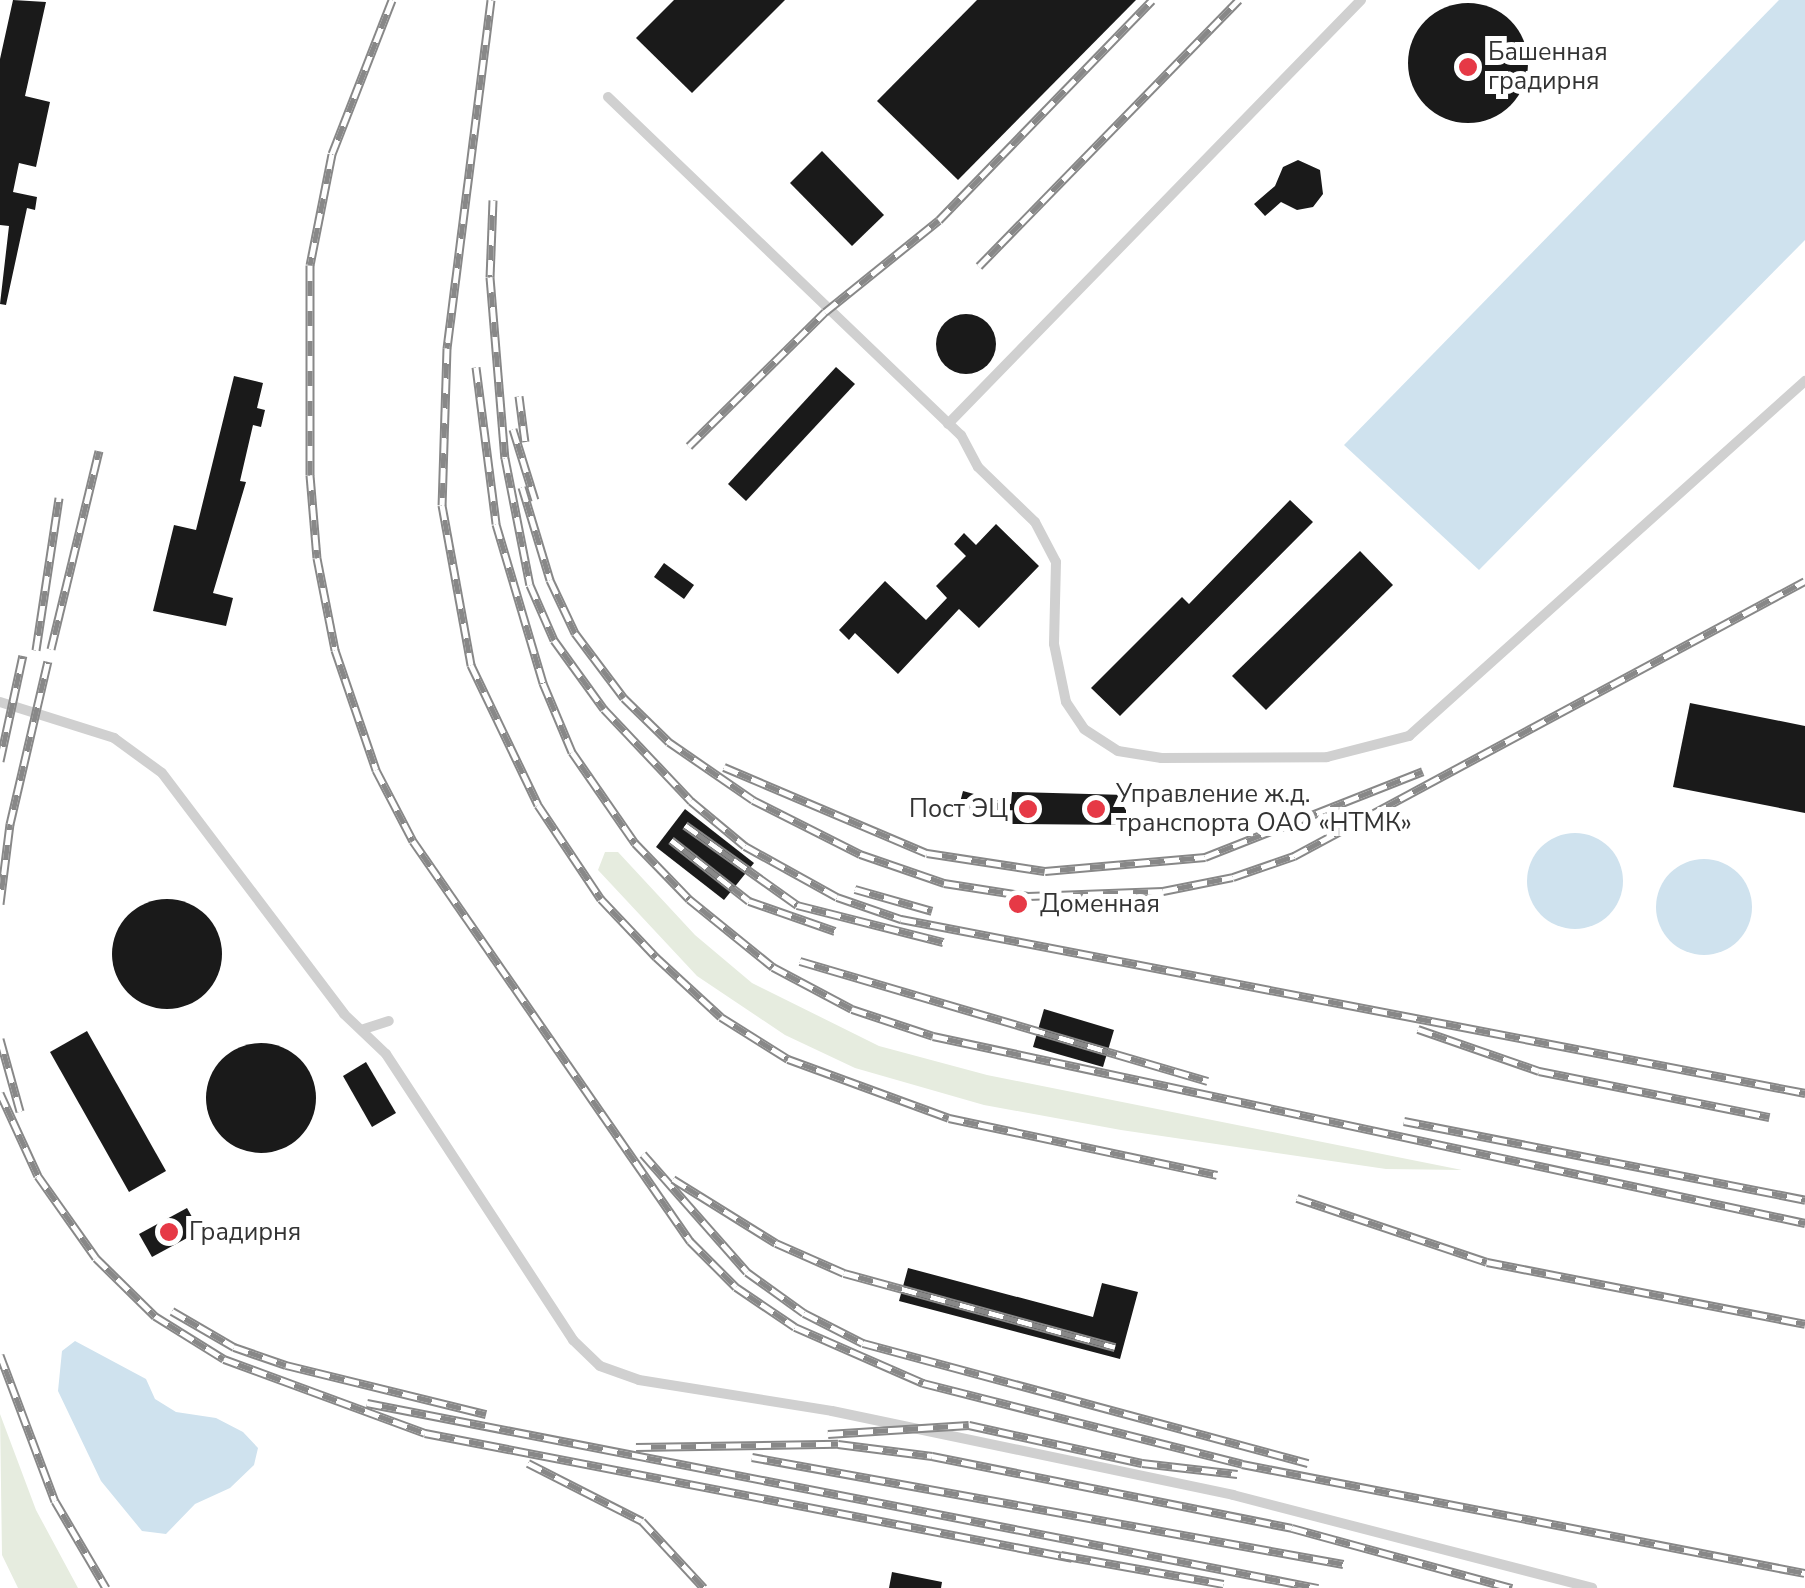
<!DOCTYPE html>
<meta charset="utf-8">
<style>
body{margin:0}
#map{position:relative;width:1805px;height:1588px;overflow:hidden;background:#fff;font-family:"Nunito Sans",sans-serif}
div>[style]{position:absolute}
.green>*{inset:0;background:#e6ecdf}
.water>*{inset:0;background:#cfe2ee}
.round{border-radius:50%}
.building>*{inset:0;background:#1a1a1a}
.lane>*{height:10px;margin:-5px;padding:0 5px;transform-origin:5px;border-radius:5px;background:#d0d0d0}
.rail>*{height:9px;margin-top:-4.5px;transform-origin:0;background:repeating-linear-gradient(90deg,#fff 0 15px,#888 0 30px);box-sizing:border-box;border-block:2px solid #888}
.dots>*{width:28px;height:28px;translate:-50% -50%;box-sizing:border-box;border:5px solid #fff;border-radius:50%}
span{translate:-50% -50%;white-space:nowrap;text-align:center;line-height:1.15;-webkit-text-stroke:10px #fff;paint-order:stroke}
.poi-label{font-size:25px;color:#333}
.left{translate:0 -50%;text-align:left}
.right{translate:-100% -50%;text-align:right}
</style>
<div id="map">
<div class="green">
<div style="clip-path:polygon(605px 852px,618px 852px,695px 935px,752px 983px,879px 1046px,987px 1075px,1462px 1170px,1386px 1169px,1121px 1130px,984px 1105px,855px 1068px,785px 1035px,697px 976px,598px 870px)"></div>
<div style="clip-path:polygon(0 1414px,36px 1510px,78px 1588px,18px 1588px,2px 1555px)"></div>
</div>
<div class="water">
<div style="clip-path:polygon(1779px 0,1805px 0,1805px 240px,1479px 570px,1344px 445px)"></div>
<div class="round" style="left:1527px;top:833px;width:96px;height:96px"></div>
<div class="round" style="left:1656px;top:859px;width:96px;height:96px"></div>
<div style="clip-path:polygon(75px 1341px,146px 1379px,155px 1399px,176px 1412px,216px 1418px,243px 1432px,258px 1448px,254px 1465px,230px 1488px,195px 1504px,166px 1534px,142px 1531px,101px 1481px,58px 1391px,62px 1351px)"></div>
</div>
<div class="building">
<div style="clip-path:polygon(13px 0,46px 2px,25px 96px,50px 102px,36px 167px,19px 163px,13px 192px,37px 197px,35px 210px,27px 208px,6px 305px,0 304px,9px 226px,0 225px,0 59px)"></div>
<div style="clip-path:polygon(674px 0,785px 0,692px 93px,636px 38px)"></div>
<div style="clip-path:polygon(977px 0,1136px 0,958px 180px,877px 101px)"></div>
<div class="round" style="left:1408px;top:3px;width:120px;height:120px"></div>
<div style="clip-path:polygon(822px 151px,884px 215px,852px 246px,790px 183px)"></div>
<div style="clip-path:polygon(1298px 160px,1320px 170px,1323px 194px,1313px 207px,1297px 210px,1281px 202px,1265px 216px,1254px 204px,1275px 186px,1283px 167px)"></div>
<div class="round" style="left:936px;top:314px;width:60px;height:60px"></div>
<div style="clip-path:polygon(836px 367px,855px 384px,746px 501px,728px 484px)"></div>
<div style="clip-path:polygon(234px 376px,263px 383px,257px 408px,265px 410px,261px 427px,253px 425px,240px 481px,246px 482px,213px 593px,233px 598px,226px 626px,153px 611px,174px 525px,196px 530px)"></div>
<div style="clip-path:polygon(1290px 500px,1313px 522px,1120px 716px,1091px 688px,1182px 597px,1189px 604px)"></div>
<div style="clip-path:polygon(996px 524px,1039px 566px,979px 628px,959px 609px,898px 674px,855px 633px,849px 640px,839px 630px,885px 581px,926px 620px,947px 598px,936px 586px,966px 556px,954px 544px,964px 533px,976px 545px)"></div>
<div style="clip-path:polygon(1360px 551px,1393px 585px,1266px 710px,1232px 676px)"></div>
<div style="clip-path:polygon(664px 563px,694px 585px,684px 599px,654px 577px)"></div>
<div style="clip-path:polygon(1690px 703px,1805px 726px,1805px 813px,1673px 787px)"></div>
<div style="clip-path:polygon(963px 791px,1011px 804px,1012px 792px,1126px 795px,1126px 825px,1010px 824px,959px 806px)"></div>
<div style="clip-path:polygon(685px 809px,754px 863px,724px 900px,656px 847px)"></div>
<div class="round" style="left:112px;top:899px;width:110px;height:110px"></div>
<div style="clip-path:polygon(1044px 1009px,1114px 1030px,1103px 1067px,1033px 1047px)"></div>
<div style="clip-path:polygon(87px 1031px,166px 1171px,129px 1192px,50px 1052px)"></div>
<div class="round" style="left:206px;top:1043px;width:110px;height:110px"></div>
<div style="clip-path:polygon(366px 1062px,396px 1113px,372px 1127px,343px 1076px)"></div>
<div style="clip-path:polygon(187px 1208px,200px 1231px,152px 1257px,139px 1234px)"></div>
<div style="clip-path:polygon(908px 1268px,1093px 1317px,1102px 1283px,1138px 1292px,1120px 1359px,899px 1301px)"></div>
<div style="clip-path:polygon(892px 1572px,942px 1582px,941px 1588px,889px 1588px)"></div>
</div>
<div class="lane">
<div style="left:608px;top:97px;width:489px;rotate:43.8deg"></div>
<div style="left:961px;top:435px;width:36px;rotate:62deg"></div>
<div style="left:978px;top:467px;width:79px;rotate:44deg"></div>
<div style="left:1035px;top:522px;width:45px;rotate:62.3deg"></div>
<div style="left:1056px;top:562px;width:82px;rotate:91.4deg"></div>
<div style="left:1054px;top:644px;width:59px;rotate:78.3deg"></div>
<div style="left:1066px;top:702px;width:32px;rotate:56deg"></div>
<div style="left:1084px;top:729px;width:40px;rotate:32.9deg"></div>
<div style="left:1118px;top:751px;width:44px;rotate:9.2deg"></div>
<div style="left:1161px;top:758px;width:166px;rotate:-0.3deg"></div>
<div style="left:1327px;top:757px;width:85px;rotate:-14.4deg"></div>
<div style="left:1409px;top:736px;width:532px;rotate:-41.88deg"></div>
<div style="left:948px;top:424px;width:592px;rotate:-45.75deg"></div>
<div style="left:0;top:702px;width:120px;rotate:17.5deg"></div>
<div style="left:114px;top:738px;width:59px;rotate:36.1deg"></div>
<div style="left:162px;top:773px;width:302px;rotate:52.9deg"></div>
<div style="left:344px;top:1014px;width:58px;rotate:43.6deg"></div>
<div style="left:386px;top:1054px;width:342px;rotate:56.8deg"></div>
<div style="left:573px;top:1340px;width:37px;rotate:44deg"></div>
<div style="left:600px;top:1366px;width:41px;rotate:19.7deg"></div>
<div style="left:639px;top:1380px;width:195px;rotate:9.1deg"></div>
<div style="left:832px;top:1411px;width:410px;rotate:11.8deg"></div>
<div style="left:1233px;top:1495px;width:371px;rotate:14.5deg"></div>
<div style="left:364px;top:1029px;width:26px;rotate:-18deg"></div>
</div>
<div class="rail">
<div style="left:392px;top:0;width:165px;rotate:111.3deg"></div>
<div style="left:332px;top:154px;width:113px;rotate:101.2deg"></div>
<div style="left:310px;top:265px;width:210px;rotate:90deg"></div>
<div style="left:310px;top:475px;width:83px;rotate:85.2deg"></div>
<div style="left:317px;top:558px;width:94px;rotate:78.9deg"></div>
<div style="left:335px;top:650px;width:127px;rotate:71.1deg"></div>
<div style="left:376px;top:770px;width:80px;rotate:62.5deg"></div>
<div style="left:413px;top:841px;width:487px;rotate:55.3deg"></div>
<div style="left:690px;top:1241px;width:65px;rotate:45deg"></div>
<div style="left:736px;top:1287px;width:71px;rotate:34.1deg"></div>
<div style="left:795px;top:1327px;width:140px;rotate:23.6deg"></div>
<div style="left:923px;top:1383px;width:329px;rotate:14.2deg"></div>
<div style="left:1242px;top:1464px;width:573px;rotate:10.96deg"></div>
<div style="left:491px;top:0;width:351px;rotate:97.2deg"></div>
<div style="left:447px;top:348px;width:157px;rotate:91.8deg"></div>
<div style="left:442px;top:505px;width:163px;rotate:79.7deg"></div>
<div style="left:471px;top:665px;width:155px;rotate:64.4deg"></div>
<div style="left:538px;top:805px;width:113px;rotate:56.2deg"></div>
<div style="left:601px;top:899px;width:80px;rotate:46.5deg"></div>
<div style="left:656px;top:957px;width:88px;rotate:42.7deg"></div>
<div style="left:721px;top:1017px;width:79px;rotate:32.1deg"></div>
<div style="left:788px;top:1059px;width:171px;rotate:20.1deg"></div>
<div style="left:949px;top:1118px;width:274px;rotate:12deg"></div>
<div style="left:493px;top:200px;width:77px;rotate:92.2deg"></div>
<div style="left:490px;top:277px;width:182px;rotate:85.3deg"></div>
<div style="left:505px;top:458px;width:129px;rotate:78.9deg"></div>
<div style="left:530px;top:585px;width:60px;rotate:66.4deg"></div>
<div style="left:554px;top:640px;width:85px;rotate:54.1deg"></div>
<div style="left:604px;top:709px;width:127px;rotate:46.6deg"></div>
<div style="left:691px;top:801px;width:70px;rotate:39.8deg"></div>
<div style="left:745px;top:846px;width:105px;rotate:29deg"></div>
<div style="left:837px;top:897px;width:68px;rotate:19deg"></div>
<div style="left:901px;top:919px;width:921px;rotate:10.89deg"></div>
<div style="left:979px;top:266px;width:372px;rotate:-45.7deg"></div>
<div style="left:476px;top:367px;width:158px;rotate:82.7deg"></div>
<div style="left:496px;top:524px;width:166px;rotate:73.5deg"></div>
<div style="left:543px;top:683px;width:75px;rotate:67.2deg"></div>
<div style="left:572px;top:752px;width:111px;rotate:55.3deg"></div>
<div style="left:635px;top:843px;width:78px;rotate:46deg"></div>
<div style="left:689px;top:899px;width:108px;rotate:39deg"></div>
<div style="left:773px;top:967px;width:89px;rotate:28deg"></div>
<div style="left:852px;top:1009px;width:85px;rotate:18.4deg"></div>
<div style="left:933px;top:1036px;width:892px;rotate:12.1deg"></div>
<div style="left:519px;top:396px;width:46px;rotate:82.6deg"></div>
<div style="left:513px;top:429px;width:74px;rotate:72.8deg"></div>
<div style="left:689px;top:446px;width:191px;rotate:-44.6deg"></div>
<div style="left:825px;top:312px;width:146px;rotate:-38.9deg"></div>
<div style="left:939px;top:220px;width:306px;rotate:-45.9deg"></div>
<div style="left:522px;top:487px;width:97px;rotate:73.2deg"></div>
<div style="left:550px;top:580px;width:59px;rotate:64.7deg"></div>
<div style="left:575px;top:633px;width:81px;rotate:53deg"></div>
<div style="left:624px;top:698px;width:63px;rotate:44.4deg"></div>
<div style="left:669px;top:742px;width:102px;rotate:34.6deg"></div>
<div style="left:753px;top:800px;width:120px;rotate:26.8deg"></div>
<div style="left:860px;top:854px;width:89px;rotate:19deg"></div>
<div style="left:944px;top:883px;width:85px;rotate:8.8deg"></div>
<div style="left:1028px;top:896px;width:135px;rotate:-2.1deg"></div>
<div style="left:1163px;top:891px;width:71px;rotate:-11.3deg"></div>
<div style="left:1233px;top:877px;width:65px;rotate:-19deg"></div>
<div style="left:1294px;top:856px;width:580px;rotate:-28.29deg"></div>
<div style="left:51px;top:649px;width:204px;rotate:-76.4deg"></div>
<div style="left:36px;top:650px;width:154px;rotate:-81.4deg"></div>
<div style="left:0;top:761px;width:108px;rotate:-77.8deg"></div>
<div style="left:724px;top:767px;width:220px;rotate:23deg"></div>
<div style="left:927px;top:853px;width:119px;rotate:8.7deg"></div>
<div style="left:1045px;top:871px;width:161px;rotate:-5deg"></div>
<div style="left:1205px;top:857px;width:234px;rotate:-21.5deg"></div>
<div style="left:685px;top:825px;width:138px;rotate:35.5deg"></div>
<div style="left:797px;top:905px;width:151px;rotate:14.2deg"></div>
<div style="left:671px;top:840px;width:99px;rotate:38deg"></div>
<div style="left:749px;top:901px;width:91px;rotate:19.2deg"></div>
<div style="left:855px;top:889px;width:80px;rotate:15.9deg"></div>
<div style="left:0;top:904px;width:81px;rotate:-82.9deg"></div>
<div style="left:10px;top:824px;width:167px;rotate:-76.9deg"></div>
<div style="left:800px;top:961px;width:425px;rotate:16.4deg"></div>
<div style="left:1418px;top:1029px;width:128px;rotate:19.1deg"></div>
<div style="left:1539px;top:1071px;width:235px;rotate:11.3deg"></div>
<div style="left:0;top:1039px;width:75px;rotate:74.5deg"></div>
<div style="left:0;top:1093px;width:91px;rotate:65.4deg"></div>
<div style="left:38px;top:1176px;width:100px;rotate:54.7deg"></div>
<div style="left:96px;top:1258px;width:83px;rotate:44.5deg"></div>
<div style="left:155px;top:1316px;width:81px;rotate:31.9deg"></div>
<div style="left:224px;top:1359px;width:214px;rotate:20.2deg"></div>
<div style="left:425px;top:1433px;width:659px;rotate:10.93deg"></div>
<div style="left:1404px;top:1121px;width:409px;rotate:11.1deg"></div>
<div style="left:643px;top:1154px;width:157px;rotate:48.6deg"></div>
<div style="left:747px;top:1272px;width:70px;rotate:35.7deg"></div>
<div style="left:804px;top:1313px;width:66px;rotate:27deg"></div>
<div style="left:863px;top:1343px;width:461px;rotate:15.1deg"></div>
<div style="left:673px;top:1179px;width:121px;rotate:31.9deg"></div>
<div style="left:776px;top:1243px;width:74px;rotate:23.8deg"></div>
<div style="left:844px;top:1273px;width:281px;rotate:15.3deg"></div>
<div style="left:1297px;top:1198px;width:200px;rotate:18.6deg"></div>
<div style="left:1487px;top:1262px;width:324px;rotate:11deg"></div>
<div style="left:172px;top:1311px;width:72px;rotate:30.1deg"></div>
<div style="left:234px;top:1347px;width:55px;rotate:19.1deg"></div>
<div style="left:286px;top:1365px;width:206px;rotate:13.8deg"></div>
<div style="left:0;top:1355px;width:156px;rotate:69.4deg"></div>
<div style="left:55px;top:1501px;width:101px;rotate:59.6deg"></div>
<div style="left:367px;top:1403px;width:969px;rotate:11.01deg"></div>
<div style="left:828px;top:1434px;width:141px;rotate:-3.7deg"></div>
<div style="left:969px;top:1425px;width:177px;rotate:12.4deg"></div>
<div style="left:1142px;top:1463px;width:96px;rotate:6.6deg"></div>
<div style="left:636px;top:1447px;width:202px;rotate:-0.9deg"></div>
<div style="left:838px;top:1444px;width:95px;rotate:7.3deg"></div>
<div style="left:932px;top:1456px;width:367px;rotate:11.3deg"></div>
<div style="left:1292px;top:1528px;width:228px;rotate:15.3deg"></div>
<div style="left:752px;top:1457px;width:601px;rotate:10.26deg"></div>
<div style="left:528px;top:1463px;width:128px;rotate:27deg"></div>
<div style="left:642px;top:1521px;width:91px;rotate:47.2deg"></div>
<div style="left:1061px;top:1555px;width:165px;rotate:10.1deg"></div>
</div>
<div class="dots">
<div style="left:1468px;top:67px;background:#e63946"></div>
<div style="left:1028px;top:809px;background:#e63946"></div>
<div style="left:1096px;top:809px;background:#e63946"></div>
<div style="left:1018px;top:904px;background:#e63946"></div>
<div style="left:169px;top:1232px;background:#e63946"></div>
</div>
<div class="poi-label">
<span class="left" style="left:1488px;top:67px">Башенная<br>градирня</span>
<span class="left" style="left:1116px;top:809px">Управление ж.д.<br>транспорта ОАО «НТМК»</span>
<span class="right" style="left:1008px;top:809px">Пост ЭЦ</span>
<span class="left" style="left:1040px;top:904px">Доменная</span>
<span class="left" style="left:189px;top:1232px">Градирня</span>
</div>
</div>
